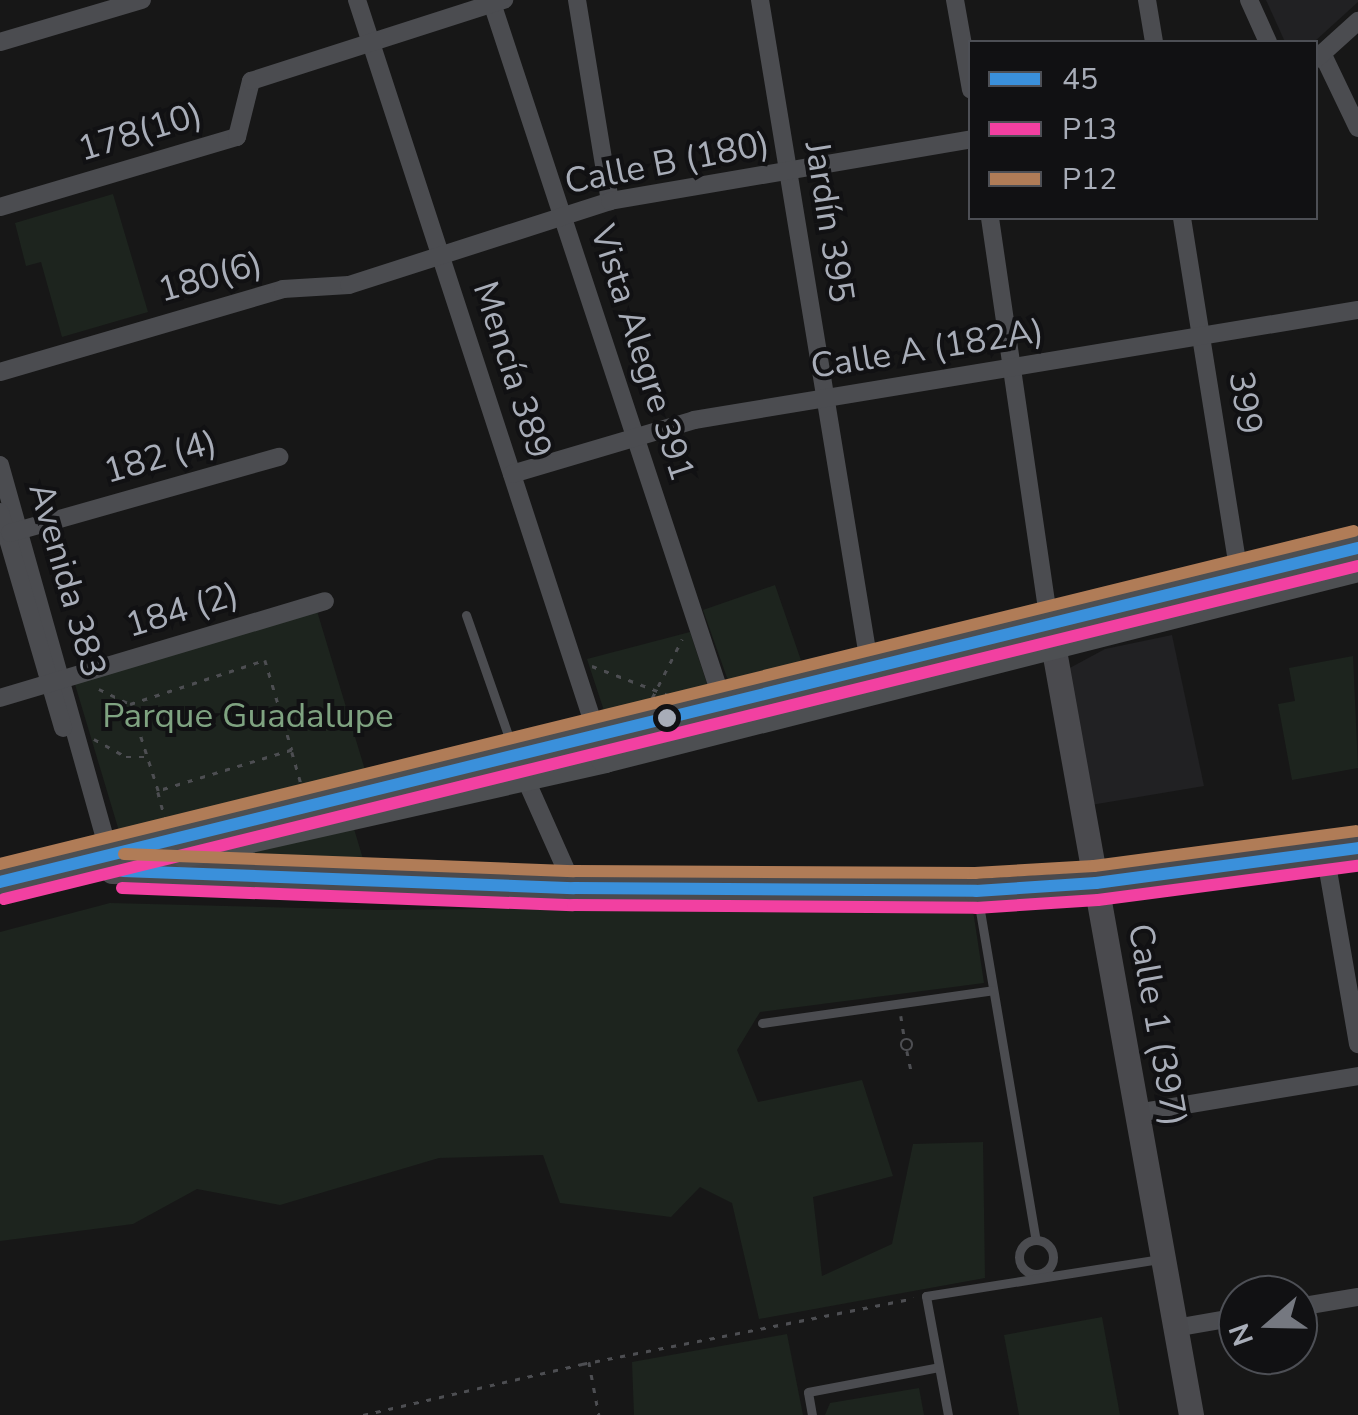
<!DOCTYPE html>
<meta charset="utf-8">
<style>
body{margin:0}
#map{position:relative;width:1358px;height:1415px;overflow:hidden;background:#171717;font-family:"Nunito Sans",sans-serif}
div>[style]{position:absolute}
.built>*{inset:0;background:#212123}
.green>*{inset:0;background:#1d241e}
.path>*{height:2.5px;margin-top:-1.25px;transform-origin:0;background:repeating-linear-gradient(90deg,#4d4e52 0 5px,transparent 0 13px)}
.path>.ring{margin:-1.25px;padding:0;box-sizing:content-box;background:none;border:2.5px solid #4d4e52;border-radius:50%}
.lane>*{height:9px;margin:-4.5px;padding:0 4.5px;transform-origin:4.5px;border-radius:4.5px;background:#4b4c50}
.lane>.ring{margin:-4.5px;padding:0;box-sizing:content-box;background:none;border:9px solid #4b4c50;border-radius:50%}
.street>*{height:18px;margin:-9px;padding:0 9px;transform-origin:9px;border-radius:9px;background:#4b4c50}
.secondary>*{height:25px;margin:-12.5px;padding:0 12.5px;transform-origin:12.5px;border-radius:12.5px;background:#4a4a4e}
.primary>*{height:28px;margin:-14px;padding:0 14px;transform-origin:14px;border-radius:14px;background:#4d4f52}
.bus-1>*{height:12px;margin:-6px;padding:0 6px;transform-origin:6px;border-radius:6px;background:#3a90db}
.bus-2>*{height:12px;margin:-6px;padding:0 6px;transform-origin:6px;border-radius:6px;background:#f240a1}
.bus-3>*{height:12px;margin:-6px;padding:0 6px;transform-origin:6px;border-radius:6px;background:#b07c57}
.dots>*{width:28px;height:28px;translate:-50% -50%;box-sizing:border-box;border:5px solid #111113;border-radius:50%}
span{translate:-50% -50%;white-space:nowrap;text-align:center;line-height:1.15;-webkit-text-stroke:8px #111113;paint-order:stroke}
.street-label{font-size:35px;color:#a8adb8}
.park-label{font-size:35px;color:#7fa381}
.legend{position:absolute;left:968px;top:40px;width:350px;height:180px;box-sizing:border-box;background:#111113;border:2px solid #4d4f55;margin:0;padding:12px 18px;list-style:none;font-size:30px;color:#a8adb8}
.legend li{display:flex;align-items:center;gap:20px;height:50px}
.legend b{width:50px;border:2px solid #4d4f55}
.north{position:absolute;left:1218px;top:1275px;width:100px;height:100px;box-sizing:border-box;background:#111113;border:2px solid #4d4f55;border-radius:50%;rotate:250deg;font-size:28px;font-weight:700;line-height:40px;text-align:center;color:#a8adb8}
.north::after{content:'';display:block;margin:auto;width:35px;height:45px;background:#757880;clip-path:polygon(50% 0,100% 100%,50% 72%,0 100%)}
</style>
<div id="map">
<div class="built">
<div style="clip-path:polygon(1266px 0,1358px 0,1358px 2px,1314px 42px,1285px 42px)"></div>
<div style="clip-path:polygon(1172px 635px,1204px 786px,1091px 805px,1066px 670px,1105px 649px)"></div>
</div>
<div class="green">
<div style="clip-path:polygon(113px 194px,148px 312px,62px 337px,41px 262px,26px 266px,15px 223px)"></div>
<div style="clip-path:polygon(775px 585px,804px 669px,731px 689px,703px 610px)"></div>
<div style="clip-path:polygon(317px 611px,365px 770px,119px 831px,74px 681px)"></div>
<div style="clip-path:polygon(690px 632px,711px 696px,610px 729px,587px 659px)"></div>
<div style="clip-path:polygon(1353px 656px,1358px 768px,1292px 780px,1278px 704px,1295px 701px,1289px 668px)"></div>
<div style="clip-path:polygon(352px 822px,366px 869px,262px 869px,244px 854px)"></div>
<div style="clip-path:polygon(110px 903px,377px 910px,972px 904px,984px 983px,760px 1012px,737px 1050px,758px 1102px,862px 1080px,893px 1176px,813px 1197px,822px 1276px,892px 1244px,913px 1144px,983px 1142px,985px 1278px,759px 1319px,732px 1203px,700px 1187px,671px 1217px,560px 1203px,543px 1155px,439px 1158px,280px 1205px,197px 1189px,133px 1224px,0 1241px,0 932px)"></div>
<div style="clip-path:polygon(1102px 1317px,1120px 1415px,1019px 1415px,1004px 1335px)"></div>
<div style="clip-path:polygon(787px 1334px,803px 1415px,634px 1415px,632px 1362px)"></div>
<div style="clip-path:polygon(919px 1388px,924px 1415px,825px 1415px,830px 1403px)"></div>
</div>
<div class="path">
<div style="left:592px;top:666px;width:81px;rotate:20.9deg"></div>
<div style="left:99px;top:689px;width:34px;rotate:26deg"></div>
<div style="left:130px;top:704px;width:142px;rotate:-18.1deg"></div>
<div style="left:265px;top:660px;width:94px;rotate:73.3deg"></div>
<div style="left:292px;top:750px;width:140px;rotate:163deg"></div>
<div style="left:158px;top:791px;width:91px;rotate:-107.8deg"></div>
<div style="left:652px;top:698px;width:66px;rotate:-63deg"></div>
<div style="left:94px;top:739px;width:37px;rotate:29deg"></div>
<div style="left:126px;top:757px;width:20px"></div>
<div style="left:292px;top:752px;width:32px;rotate:74deg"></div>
<div style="left:158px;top:792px;width:27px;rotate:75deg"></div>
<div style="left:901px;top:1016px;width:24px;rotate:81deg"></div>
<div class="ring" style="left:901.5px;top:1039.5px;width:8.5px;height:8.5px"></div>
<div style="left:907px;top:1051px;width:24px;rotate:78deg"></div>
<div style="left:589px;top:1362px;width:54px;rotate:79.3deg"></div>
<div style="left:363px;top:1415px;width:225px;rotate:-13.1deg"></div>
<div style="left:582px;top:1364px;width:338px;rotate:-11.2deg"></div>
</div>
<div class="lane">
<div style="left:466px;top:615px;width:142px;rotate:70.7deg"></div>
<div style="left:977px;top:893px;width:352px;rotate:80.4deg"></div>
<div style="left:762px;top:1023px;width:233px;rotate:-8.1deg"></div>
<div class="ring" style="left:1019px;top:1240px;width:25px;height:25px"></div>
<div style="left:812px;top:1415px;width:23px;rotate:-100deg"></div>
<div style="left:808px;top:1392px;width:133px;rotate:-10.8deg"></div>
<div style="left:948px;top:1415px;width:121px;rotate:-100.5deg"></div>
<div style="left:926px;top:1296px;width:236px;rotate:-9deg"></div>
</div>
<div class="street">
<div style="left:357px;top:0;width:780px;rotate:71.91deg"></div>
<div style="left:491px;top:0;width:750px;rotate:71.73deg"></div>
<div style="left:577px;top:0;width:204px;rotate:80.7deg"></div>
<div style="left:760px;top:0;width:684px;rotate:80.66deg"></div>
<div style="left:955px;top:0;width:91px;rotate:79.9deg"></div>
<div style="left:1147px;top:0;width:43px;rotate:80.5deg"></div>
<div style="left:1249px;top:0;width:46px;rotate:65.7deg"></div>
<div style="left:0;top:42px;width:148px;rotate:-16.5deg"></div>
<div style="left:1322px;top:53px;width:83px;rotate:64.4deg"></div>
<div style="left:1316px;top:59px;width:57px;rotate:-42.1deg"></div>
<div style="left:0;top:207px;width:247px;rotate:-16.5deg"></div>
<div style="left:237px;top:137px;width:58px;rotate:-76deg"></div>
<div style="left:251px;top:81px;width:266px;rotate:-17.8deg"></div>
<div style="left:990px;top:218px;width:414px;rotate:81.7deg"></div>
<div style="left:1182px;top:218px;width:374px;rotate:80.9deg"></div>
<div style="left:0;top:372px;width:295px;rotate:-16.3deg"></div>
<div style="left:283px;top:289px;width:66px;rotate:-3.5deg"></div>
<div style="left:349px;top:285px;width:274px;rotate:-17.8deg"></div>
<div style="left:610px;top:201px;width:366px;rotate:-9.7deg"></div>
<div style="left:0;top:465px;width:414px;rotate:74.3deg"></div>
<div style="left:512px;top:474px;width:190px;rotate:-16.5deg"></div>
<div style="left:694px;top:420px;width:673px;rotate:-9.41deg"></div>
<div style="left:0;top:512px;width:225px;rotate:73.7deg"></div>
<div style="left:10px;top:533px;width:280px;rotate:-15.8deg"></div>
<div style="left:0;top:698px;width:339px;rotate:-16.6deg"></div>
<div style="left:522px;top:771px;width:128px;rotate:66deg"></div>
<div style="left:1325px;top:853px;width:194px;rotate:80.2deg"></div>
<div style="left:1137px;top:1113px;width:224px;rotate:-9.5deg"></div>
<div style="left:1298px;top:1307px;width:61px;rotate:-9.5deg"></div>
<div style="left:1175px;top:1328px;width:64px;rotate:-9.9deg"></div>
</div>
<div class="secondary">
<div style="left:1050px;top:628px;width:800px;rotate:79.84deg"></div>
<div style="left:112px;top:871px;width:462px;rotate:2.1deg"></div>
<div style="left:574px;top:888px;width:402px;rotate:0.4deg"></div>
<div style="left:976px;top:891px;width:120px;rotate:-3.8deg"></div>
<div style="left:1096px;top:883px;width:264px;rotate:-7.6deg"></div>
</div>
<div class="primary">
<div style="left:184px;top:854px;width:432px;rotate:-12.7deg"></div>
<div style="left:605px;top:759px;width:777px;rotate:-14.23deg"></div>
<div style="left:0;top:882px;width:1398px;rotate:-13.82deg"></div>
</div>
<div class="bus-1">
<div style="left:123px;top:871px;width:451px;rotate:2.2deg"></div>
<div style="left:574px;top:888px;width:402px;rotate:0.4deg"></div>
<div style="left:976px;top:891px;width:120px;rotate:-3.8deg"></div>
<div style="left:1096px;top:883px;width:264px;rotate:-7.6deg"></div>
<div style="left:0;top:882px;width:1398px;rotate:-13.82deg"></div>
</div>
<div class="bus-2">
<div style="left:122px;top:888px;width:451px;rotate:2.2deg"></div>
<div style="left:573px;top:905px;width:403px;rotate:0.4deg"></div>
<div style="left:976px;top:908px;width:122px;rotate:-3.8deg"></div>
<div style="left:1098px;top:900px;width:262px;rotate:-7.5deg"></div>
<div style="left:4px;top:899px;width:1394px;rotate:-13.82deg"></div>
</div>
<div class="bus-3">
<div style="left:124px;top:854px;width:450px;rotate:2.2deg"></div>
<div style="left:574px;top:871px;width:401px;rotate:0.3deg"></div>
<div style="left:975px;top:873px;width:119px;rotate:-3.4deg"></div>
<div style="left:1094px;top:866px;width:264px;rotate:-7.6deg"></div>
<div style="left:0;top:864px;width:1394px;rotate:-13.82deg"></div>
</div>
<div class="dots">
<div style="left:667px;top:718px;background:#a8adb8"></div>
</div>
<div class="street-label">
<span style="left:140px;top:132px;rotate:-17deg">178(10)</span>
<span style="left:667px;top:163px;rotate:-11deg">Calle B (180)</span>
<span style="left:829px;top:222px;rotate:81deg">Jardín 395</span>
<span style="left:210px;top:277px;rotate:-16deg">180(6)</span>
<span style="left:927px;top:349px;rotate:-9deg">Calle A (182A)</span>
<span style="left:642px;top:353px;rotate:72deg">Vista Alegre 391</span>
<span style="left:512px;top:370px;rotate:72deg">Mencía 389</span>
<span style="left:1245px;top:403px;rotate:81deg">399</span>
<span style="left:160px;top:457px;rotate:-16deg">182 (4)</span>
<span style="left:67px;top:580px;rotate:74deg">Avenida 383</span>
<span style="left:182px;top:610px;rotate:-17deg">184 (2)</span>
<span style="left:1157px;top:1025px;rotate:80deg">Calle 1 (397)</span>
</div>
<div class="park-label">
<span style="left:248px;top:716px">Parque Guadalupe</span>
</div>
<ul class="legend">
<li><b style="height:12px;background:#3a90db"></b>45</li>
<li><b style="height:12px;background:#f240a1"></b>P13</li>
<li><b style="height:12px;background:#b07c57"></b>P12</li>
</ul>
<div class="north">N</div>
</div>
